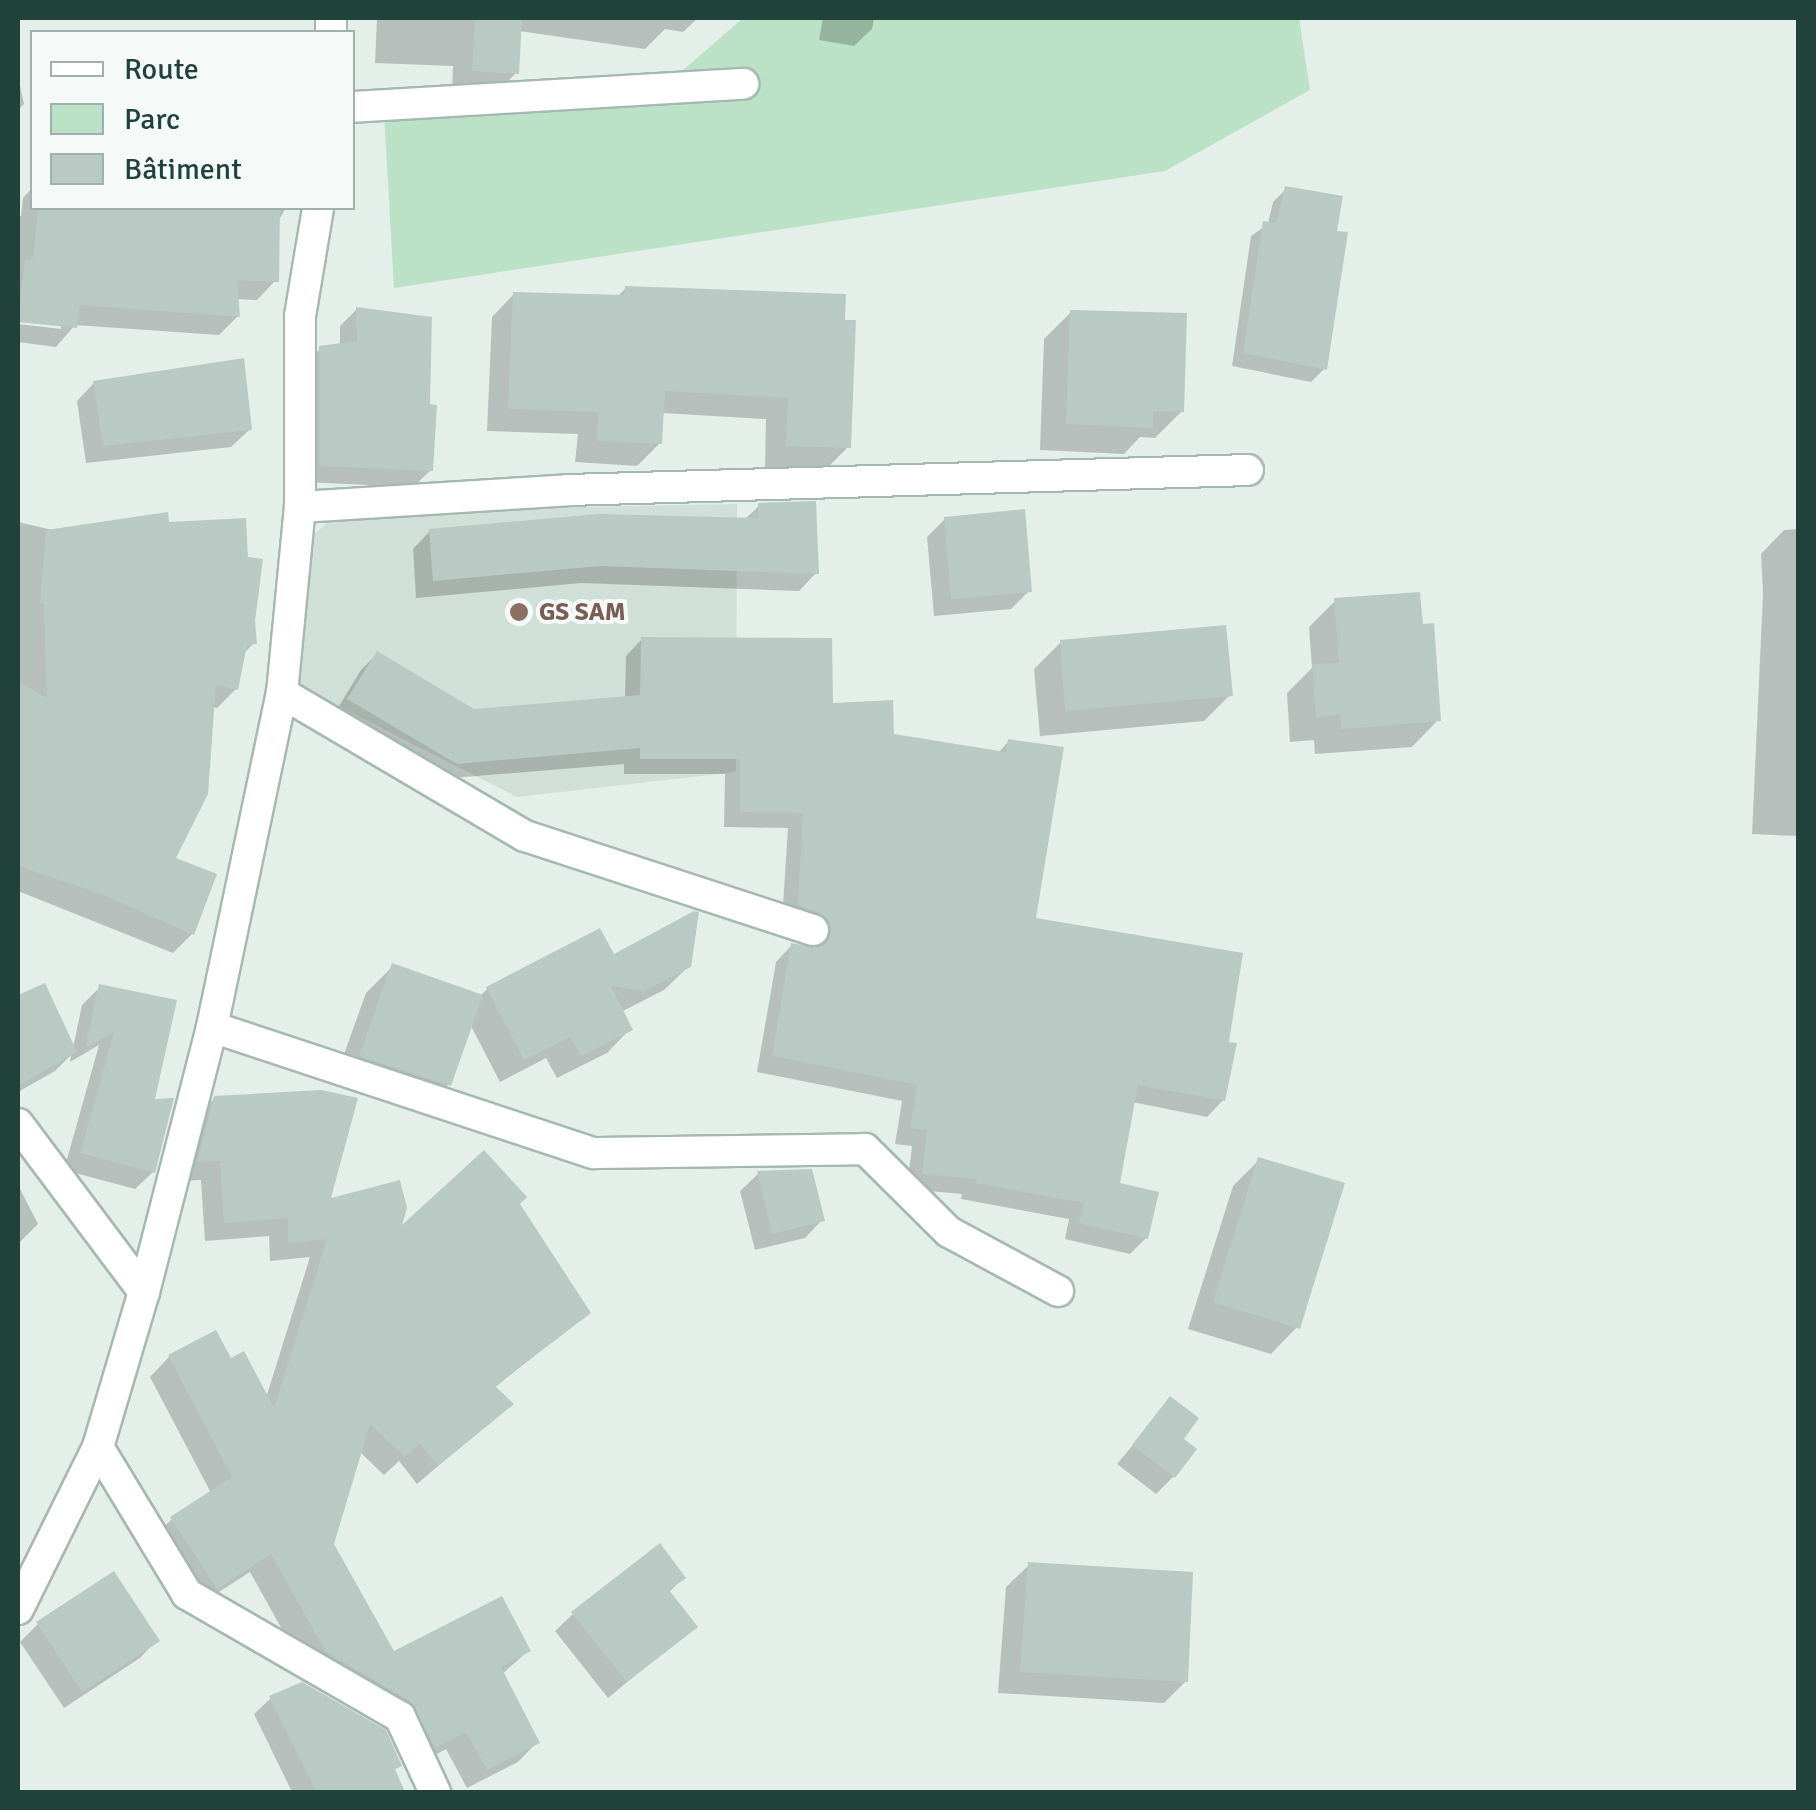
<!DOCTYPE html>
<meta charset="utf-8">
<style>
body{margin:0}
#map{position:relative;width:1816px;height:1810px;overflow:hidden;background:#e4efea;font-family:Signika,sans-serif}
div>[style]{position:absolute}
.built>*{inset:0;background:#d1dfd9}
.green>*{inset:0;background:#bbe2c6}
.shadow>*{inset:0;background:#0003}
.building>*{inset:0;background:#b8cac3}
.roads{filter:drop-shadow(2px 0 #a6b8b2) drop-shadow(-2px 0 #a6b8b2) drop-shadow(0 2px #a6b8b2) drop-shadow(0 -2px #a6b8b2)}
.minor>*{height:30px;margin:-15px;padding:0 15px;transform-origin:15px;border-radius:15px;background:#fff}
.dots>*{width:28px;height:28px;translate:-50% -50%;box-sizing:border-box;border:5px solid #f5faf8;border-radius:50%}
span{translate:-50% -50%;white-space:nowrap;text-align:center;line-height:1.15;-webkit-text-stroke:8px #f5faf8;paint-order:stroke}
.education-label{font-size:25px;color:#785e54;font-weight:700}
.left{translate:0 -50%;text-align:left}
.frame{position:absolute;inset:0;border:20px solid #21423a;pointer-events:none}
.legend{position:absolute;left:30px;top:30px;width:325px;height:180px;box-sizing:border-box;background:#f5faf8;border:2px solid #a0b0ac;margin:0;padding:12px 18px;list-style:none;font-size:30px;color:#21423a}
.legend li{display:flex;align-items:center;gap:20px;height:50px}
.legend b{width:50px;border:2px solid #a0b0ac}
</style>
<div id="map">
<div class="built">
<div style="clip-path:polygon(737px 504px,736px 772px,517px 797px,297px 685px,308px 540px,339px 512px)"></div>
</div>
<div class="green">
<div style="clip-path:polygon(743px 18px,1299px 18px,1310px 90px,1165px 171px,394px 288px,384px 113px,673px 79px)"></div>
</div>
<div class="shadow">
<div style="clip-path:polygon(377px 18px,698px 18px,683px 32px,665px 29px,645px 49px,519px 31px,517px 72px,495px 94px,452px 92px,453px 66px,375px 63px)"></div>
<div style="clip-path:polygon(823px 18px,874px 18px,872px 29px,854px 46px,819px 40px)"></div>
<div style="clip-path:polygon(18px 77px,24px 104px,18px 110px)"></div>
<div style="clip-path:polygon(32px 188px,32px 208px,286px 208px,277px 223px,276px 280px,257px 300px,236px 299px,238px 316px,219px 335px,75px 325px,56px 347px,18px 342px,18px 324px,61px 329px,61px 324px,18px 319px,18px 217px,21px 216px,23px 198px)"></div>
<div style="clip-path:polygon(1286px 189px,1324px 369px,1311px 382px,1232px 366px,1251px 236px,1268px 224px,1273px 202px)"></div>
<div style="clip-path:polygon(626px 288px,844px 296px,849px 446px,826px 469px,765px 467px,766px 419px,662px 413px,660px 443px,637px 466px,575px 462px,578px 434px,487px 431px,492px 317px,514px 294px,616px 298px)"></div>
<div style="clip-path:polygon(357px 309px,427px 407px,431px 470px,413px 487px,303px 482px,303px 366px,320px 349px,340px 346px,340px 326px)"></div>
<div style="clip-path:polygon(1071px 312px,1182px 411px,1155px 438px,1140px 437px,1124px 454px,1040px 450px,1044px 339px)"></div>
<div style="clip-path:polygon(94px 383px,249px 430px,231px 447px,86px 463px,77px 401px)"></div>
<div style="clip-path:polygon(759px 506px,816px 573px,799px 591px,581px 583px,416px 598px,413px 549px,430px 531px,744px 520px)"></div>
<div style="clip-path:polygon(945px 519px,1029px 591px,1011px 609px,934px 616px,927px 537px)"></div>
<div style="clip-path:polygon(18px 522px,57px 531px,167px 525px,252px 621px,254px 643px,242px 655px,236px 689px,217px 708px,212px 707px,173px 860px,192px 934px,173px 953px,18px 891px)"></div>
<div style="clip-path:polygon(1798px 529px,1798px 836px,1752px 834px,1763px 594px,1761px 554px,1784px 530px)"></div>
<div style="clip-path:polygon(1335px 601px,1438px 720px,1412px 747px,1315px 754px,1314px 740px,1290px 742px,1287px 693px,1312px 668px,1309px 627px)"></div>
<div style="clip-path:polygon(642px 639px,831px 706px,891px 736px,998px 753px,1009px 741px,1033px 920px,1226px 1044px,1223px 1100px,1207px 1117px,1132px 1102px,1117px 1185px,1146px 1238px,1130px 1254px,1065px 1239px,1069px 1219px,961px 1199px,962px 1194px,907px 1189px,912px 1146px,895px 1144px,902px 1101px,757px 1072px,776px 962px,792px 945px,815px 950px,816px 944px,782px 921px,788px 828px,724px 827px,725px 774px,624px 774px,624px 764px,440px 779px,333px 716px,361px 670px,377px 654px,474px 712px,625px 699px,626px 656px)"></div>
<div style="clip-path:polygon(1061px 642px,1230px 695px,1204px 721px,1040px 736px,1034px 669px)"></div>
<div style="clip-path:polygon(613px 957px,689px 966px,664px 990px,621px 1012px,630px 1029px,607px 1053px,557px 1078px,546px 1058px,500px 1082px,470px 1024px,448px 1085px,422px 1111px,334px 1082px,366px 993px,393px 966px,479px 997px,487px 989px)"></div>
<div style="clip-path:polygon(43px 986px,73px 1048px,82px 1005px,100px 987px,152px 1102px,153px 1172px,135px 1189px,64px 1170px,99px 1045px,70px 1062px,71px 1055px,55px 1071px,18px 1092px,18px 998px)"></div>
<div style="clip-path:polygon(215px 1098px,328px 1202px,396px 1233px,517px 1204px,588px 1313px,494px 1388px,511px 1404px,417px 1484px,399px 1461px,384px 1475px,359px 1451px,331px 1544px,393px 1654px,528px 1651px,502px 1674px,537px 1742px,518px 1762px,467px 1788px,446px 1749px,415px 1766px,391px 1721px,306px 1672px,250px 1572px,197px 1606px,153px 1538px,172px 1519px,211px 1493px,150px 1377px,169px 1357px,215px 1333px,230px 1361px,266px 1398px,310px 1257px,270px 1261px,269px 1236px,205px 1241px,201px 1180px,179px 1181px,195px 1118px)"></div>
<div style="clip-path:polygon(1259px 1160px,1297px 1327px,1271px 1354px,1188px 1329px,1233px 1186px)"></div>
<div style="clip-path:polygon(758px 1174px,822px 1220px,805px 1238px,755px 1250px,740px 1191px)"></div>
<div style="clip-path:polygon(18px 1185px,38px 1224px,18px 1244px)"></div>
<div style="clip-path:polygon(1171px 1400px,1180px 1439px,1173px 1477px,1156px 1494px,1117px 1464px)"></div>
<div style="clip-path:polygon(1029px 1565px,1186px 1681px,1164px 1703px,998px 1693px,1006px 1587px)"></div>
<div style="clip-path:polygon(683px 1578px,668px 1593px,695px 1626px,608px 1698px,555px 1631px,573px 1614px)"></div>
<div style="clip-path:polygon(38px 1624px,157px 1640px,140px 1658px,64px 1708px,20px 1642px)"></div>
<div style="clip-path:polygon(302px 1685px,399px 1765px,393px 1771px,403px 1792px,292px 1792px,254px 1714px,270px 1699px)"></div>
</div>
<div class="building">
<div style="clip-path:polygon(475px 18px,522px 18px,519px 74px,472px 71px)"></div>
<div style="clip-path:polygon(1285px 186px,1343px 196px,1337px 231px,1348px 232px,1327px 370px,1243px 353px,1263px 221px,1276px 223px)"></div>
<div style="clip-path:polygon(38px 208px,280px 208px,279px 282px,237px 280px,240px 317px,80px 305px,77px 328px,18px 322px,25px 259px,33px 260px)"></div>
<div style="clip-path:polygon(625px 286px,846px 294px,845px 320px,856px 320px,851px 448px,786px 446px,788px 398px,665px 391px,662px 444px,596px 441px,599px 412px,508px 409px,513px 292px,624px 295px)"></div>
<div style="clip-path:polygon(356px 307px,432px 317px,430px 404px,437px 405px,433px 471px,319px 466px,319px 346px,357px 341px)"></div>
<div style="clip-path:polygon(1070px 310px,1187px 313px,1184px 412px,1153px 411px,1153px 428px,1066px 424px)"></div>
<div style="clip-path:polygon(244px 358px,252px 430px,103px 446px,93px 381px)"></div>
<div style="clip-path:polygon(816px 501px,819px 574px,600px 566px,433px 581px,429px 529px,599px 514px,758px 518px,758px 503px)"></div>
<div style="clip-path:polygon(1025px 509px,1032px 592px,951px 599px,944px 517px)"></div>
<div style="clip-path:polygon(168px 512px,169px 522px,246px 518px,248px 557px,263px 559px,255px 621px,257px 644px,247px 645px,238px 690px,216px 685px,208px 794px,176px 858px,217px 874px,194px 935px,101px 894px,18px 866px,18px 681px,47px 698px,44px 604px,40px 603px,46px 530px)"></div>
<div style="clip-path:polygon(1420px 592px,1423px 624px,1434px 623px,1441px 721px,1341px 729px,1340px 715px,1316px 717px,1312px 664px,1339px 663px,1334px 598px)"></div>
<div style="clip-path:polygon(1226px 625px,1233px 696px,1065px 711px,1060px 640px)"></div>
<div style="clip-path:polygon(641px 637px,832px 638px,833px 703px,893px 700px,894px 734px,1006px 752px,1008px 739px,1064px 747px,1036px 918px,1243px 953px,1229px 1042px,1237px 1043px,1225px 1101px,1138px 1085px,1120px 1183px,1159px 1192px,1148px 1239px,1079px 1223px,1084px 1203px,976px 1183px,977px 1179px,922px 1174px,927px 1130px,910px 1128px,917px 1085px,772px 1056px,791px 943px,818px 948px,826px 943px,831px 927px,820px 913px,798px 905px,803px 813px,740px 812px,740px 759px,640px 759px,640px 748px,457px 764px,347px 699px,377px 651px,474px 709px,640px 695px)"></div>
<div style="clip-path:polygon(694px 911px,699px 912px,691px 967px,644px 991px,611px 986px,633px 1030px,581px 1056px,570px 1037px,524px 1060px,486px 987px,600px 928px,614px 954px)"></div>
<div style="clip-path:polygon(392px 963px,483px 995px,451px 1086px,359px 1056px)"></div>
<div style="clip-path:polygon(45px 983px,77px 1052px,18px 1086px,18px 995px)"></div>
<div style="clip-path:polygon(99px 984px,177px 1000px,155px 1099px,174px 1098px,155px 1173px,80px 1153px,114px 1032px,85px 1048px)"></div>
<div style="clip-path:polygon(321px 1090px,358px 1098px,331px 1198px,400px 1180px,407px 1208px,402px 1225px,484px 1150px,527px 1197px,520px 1204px,591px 1313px,495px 1386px,514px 1404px,438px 1466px,420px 1443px,405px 1457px,370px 1424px,334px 1544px,394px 1651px,502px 1596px,531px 1651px,501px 1667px,540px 1743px,487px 1770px,466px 1732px,435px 1748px,410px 1701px,326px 1652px,271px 1554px,217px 1589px,170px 1517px,232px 1477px,168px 1355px,216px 1330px,231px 1358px,244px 1351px,274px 1408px,327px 1239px,288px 1243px,288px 1218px,224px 1223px,220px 1161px,197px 1162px,214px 1096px)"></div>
<div style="clip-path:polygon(1258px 1157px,1345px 1183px,1300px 1329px,1213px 1302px)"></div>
<div style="clip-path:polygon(812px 1169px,825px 1221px,772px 1234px,757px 1171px)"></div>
<div style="clip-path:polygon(1170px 1396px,1199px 1418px,1184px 1439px,1197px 1449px,1175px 1478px,1132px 1445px)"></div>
<div style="clip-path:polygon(660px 1543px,686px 1578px,669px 1590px,698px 1627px,627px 1682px,571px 1612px)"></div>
<div style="clip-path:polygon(1028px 1562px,1193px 1572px,1188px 1682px,1020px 1672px)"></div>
<div style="clip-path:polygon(114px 1571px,160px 1641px,82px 1692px,36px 1622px)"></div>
<div style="clip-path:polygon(302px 1682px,386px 1730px,402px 1766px,395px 1769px,405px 1792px,317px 1792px,269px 1696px)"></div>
</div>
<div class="roads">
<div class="minor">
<div style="left:331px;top:18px;width:14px;rotate:90deg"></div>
<div style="left:352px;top:107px;width:392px;rotate:-3.4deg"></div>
<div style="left:300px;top:507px;width:269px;rotate:-3.6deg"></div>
<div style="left:568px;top:490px;width:680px;rotate:-1.68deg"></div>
<div style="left:282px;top:693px;width:282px;rotate:30.5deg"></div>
<div style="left:525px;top:836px;width:303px;rotate:18.1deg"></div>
<div style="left:212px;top:1027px;width:402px;rotate:18.3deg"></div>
<div style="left:594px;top:1153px;width:271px;rotate:-0.8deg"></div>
<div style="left:865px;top:1149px;width:118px;rotate:44.7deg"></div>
<div style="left:949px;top:1232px;width:124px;rotate:28.4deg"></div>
<div style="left:18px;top:1124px;width:210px;rotate:53.1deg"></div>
<div style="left:98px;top:1447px;width:172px;rotate:58.8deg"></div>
<div style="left:187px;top:1594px;width:246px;rotate:30deg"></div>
<div style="left:400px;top:1717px;width:83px;rotate:65deg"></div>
<div style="left:18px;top:1609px;width:181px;rotate:-63.7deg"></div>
<div style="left:98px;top:1447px;width:162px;rotate:-73.5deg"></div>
<div style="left:144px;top:1292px;width:274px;rotate:-75.6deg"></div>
<div style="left:212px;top:1027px;width:341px;rotate:-78.2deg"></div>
<div style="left:282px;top:693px;width:187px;rotate:-84.5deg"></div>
<div style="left:300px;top:507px;width:191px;rotate:-90deg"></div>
<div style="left:300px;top:316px;width:109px;rotate:-80.5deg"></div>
</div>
</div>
<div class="dots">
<div style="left:519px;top:612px;background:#8d6e63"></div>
</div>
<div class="education-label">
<span class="left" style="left:539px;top:612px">GS SAM</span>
</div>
<div class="frame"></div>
<ul class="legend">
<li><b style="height:12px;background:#fff"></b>Route</li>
<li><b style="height:28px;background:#bbe2c6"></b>Parc</li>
<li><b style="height:28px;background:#b8cac3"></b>Bâtiment</li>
</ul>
</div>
